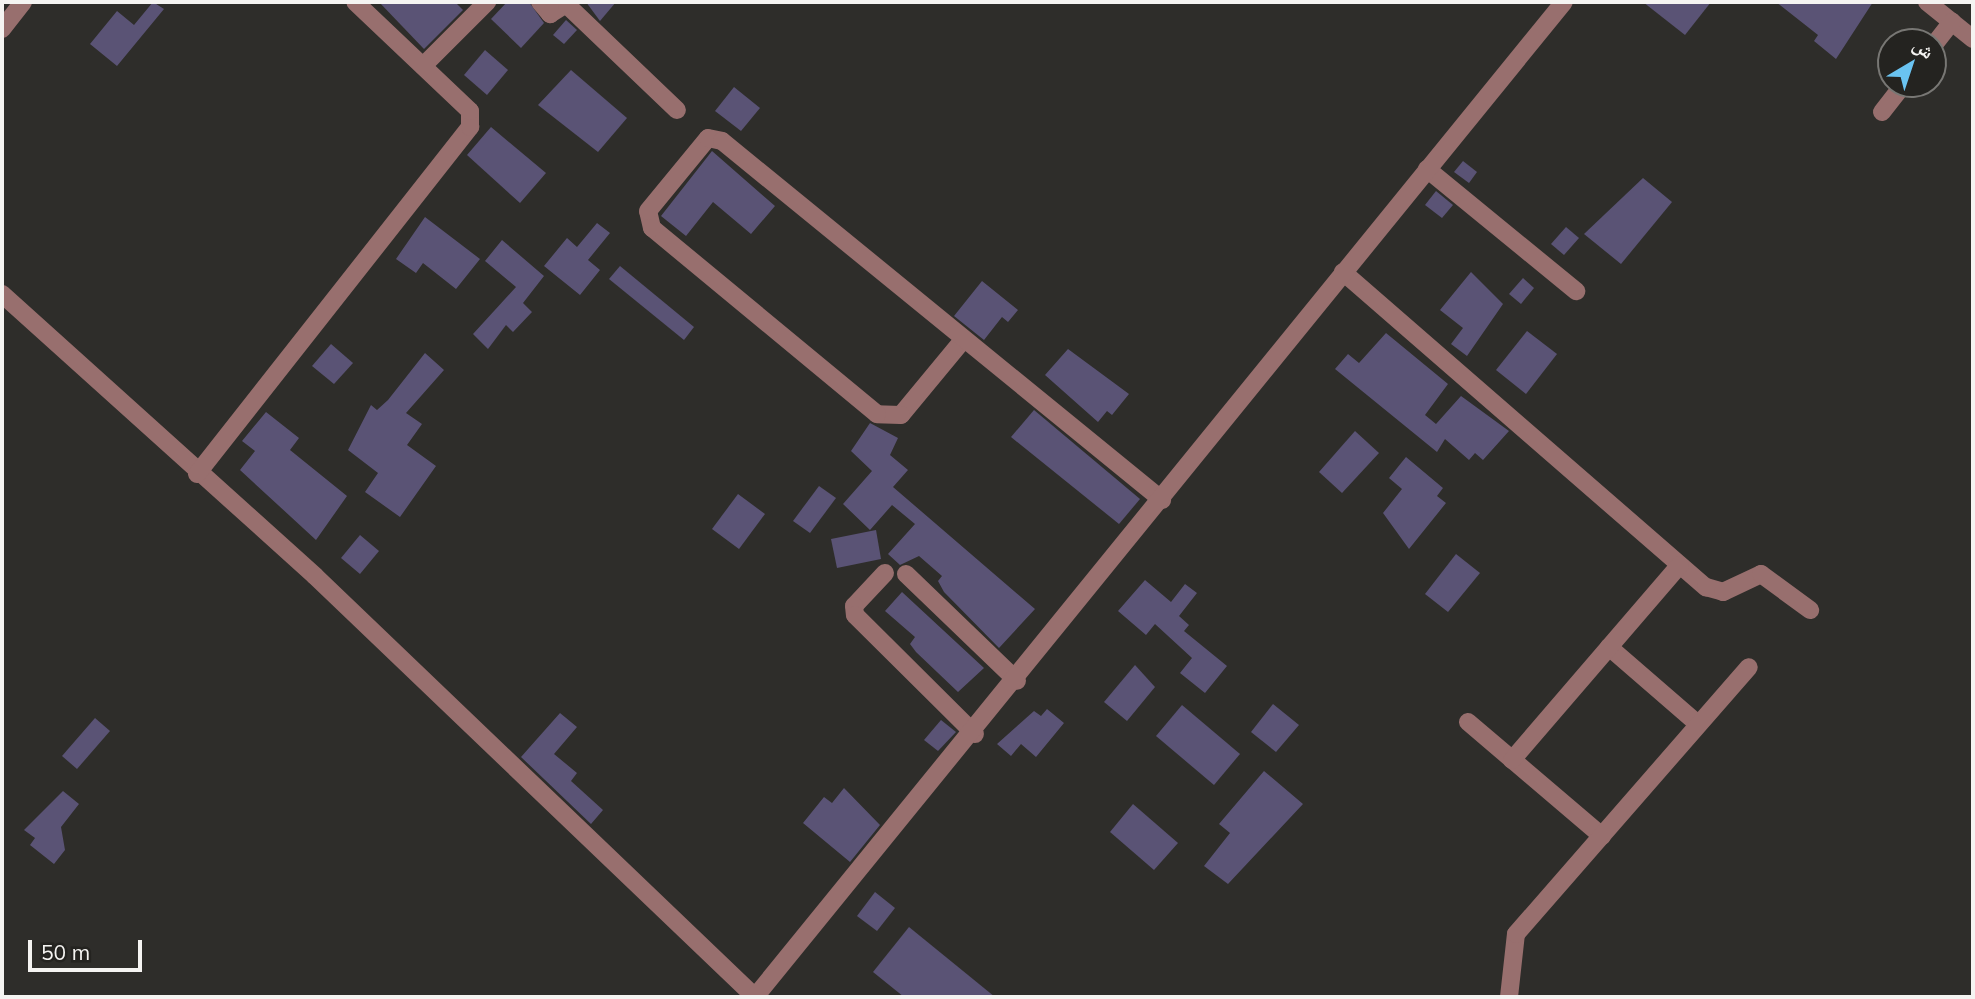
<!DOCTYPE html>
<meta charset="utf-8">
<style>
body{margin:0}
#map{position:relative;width:1975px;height:999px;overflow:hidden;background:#2e2d2a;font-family:Mulish,"Noto Naskh Arabic",sans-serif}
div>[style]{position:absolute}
.building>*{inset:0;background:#5a5375}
.minor>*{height:18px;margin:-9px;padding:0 9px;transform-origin:9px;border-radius:9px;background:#986f6e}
span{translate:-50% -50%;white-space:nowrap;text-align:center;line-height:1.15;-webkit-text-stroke:6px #242320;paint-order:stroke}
.frame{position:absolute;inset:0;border:4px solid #f5f4f2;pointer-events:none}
.north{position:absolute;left:1877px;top:28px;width:70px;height:70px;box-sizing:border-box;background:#242320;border:2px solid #787774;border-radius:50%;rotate:39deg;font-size:19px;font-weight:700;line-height:28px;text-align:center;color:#f5f4f2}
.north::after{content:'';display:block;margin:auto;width:24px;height:32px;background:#6ac3f1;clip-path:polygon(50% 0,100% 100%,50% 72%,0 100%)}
.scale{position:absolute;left:28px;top:940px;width:114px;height:32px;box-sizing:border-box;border:4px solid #f5f4f2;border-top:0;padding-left:9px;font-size:21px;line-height:24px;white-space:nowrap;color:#f5f4f2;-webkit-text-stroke:5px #242320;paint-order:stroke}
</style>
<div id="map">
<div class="building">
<div style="clip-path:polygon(153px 2px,164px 9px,117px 66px,90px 44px,117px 11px,134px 25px)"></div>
<div style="clip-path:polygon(379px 2px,455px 2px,463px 10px,424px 49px)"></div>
<div style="clip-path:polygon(507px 2px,529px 2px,544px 23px,521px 48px,491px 19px)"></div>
<div style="clip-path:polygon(586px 2px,616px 2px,600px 21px)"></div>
<div style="clip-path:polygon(1643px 2px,1711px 2px,1685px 35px)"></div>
<div style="clip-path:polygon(1776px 2px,1873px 2px,1836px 59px,1814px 41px,1818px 35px)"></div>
<div style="clip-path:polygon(566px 20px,577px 30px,564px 44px,553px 35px)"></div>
<div style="clip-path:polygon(485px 50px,508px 70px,487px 95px,464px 75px)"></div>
<div style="clip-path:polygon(571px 70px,627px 118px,598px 152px,538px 105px)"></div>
<div style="clip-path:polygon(734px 87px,760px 108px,741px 131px,715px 111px)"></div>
<div style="clip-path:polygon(491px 127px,546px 173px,520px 203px,467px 155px)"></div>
<div style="clip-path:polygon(712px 151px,775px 206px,751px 234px,713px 202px,686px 236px,661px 216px)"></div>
<div style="clip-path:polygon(1463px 161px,1477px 172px,1469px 183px,1454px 172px)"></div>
<div style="clip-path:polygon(1643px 178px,1672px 202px,1621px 264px,1584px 234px)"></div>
<div style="clip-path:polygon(1436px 191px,1453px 205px,1442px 218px,1425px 205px)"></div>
<div style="clip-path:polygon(425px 217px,480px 259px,456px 289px,423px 263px,416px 273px,396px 259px)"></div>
<div style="clip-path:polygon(597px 223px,610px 233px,588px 260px,600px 270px,580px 295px,544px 266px,567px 238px,577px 247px)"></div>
<div style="clip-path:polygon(1566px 227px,1579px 238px,1564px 255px,1551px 244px)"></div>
<div style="clip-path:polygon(502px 240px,544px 276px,523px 303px,532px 312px,513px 332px,506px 325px,488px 349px,473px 334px,516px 287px,485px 261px)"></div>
<div style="clip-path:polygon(620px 266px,694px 327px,684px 340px,609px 279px)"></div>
<div style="clip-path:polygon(1471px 272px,1503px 304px,1467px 356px,1451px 344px,1463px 328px,1440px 310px)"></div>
<div style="clip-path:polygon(1523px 278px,1534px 288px,1521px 304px,1509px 294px)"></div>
<div style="clip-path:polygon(982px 281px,1018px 310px,1008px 322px,1002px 317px,984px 340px,954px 316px)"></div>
<div style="clip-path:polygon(1527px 331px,1557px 354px,1526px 394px,1496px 370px)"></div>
<div style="clip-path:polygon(1386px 333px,1448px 384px,1425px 415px,1436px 424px,1461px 396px,1509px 431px,1483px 460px,1475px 453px,1469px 460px,1445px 439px,1437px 452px,1335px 369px,1348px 354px,1359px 363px)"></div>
<div style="clip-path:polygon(331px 344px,353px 363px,334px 384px,312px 366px)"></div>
<div style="clip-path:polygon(1068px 349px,1129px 394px,1112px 415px,1107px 411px,1098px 422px,1045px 375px)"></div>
<div style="clip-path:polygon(425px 353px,444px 370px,406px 413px,422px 424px,407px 445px,436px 466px,400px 517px,365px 492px,378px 473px,348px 450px,371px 405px,377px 410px,388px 400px)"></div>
<div style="clip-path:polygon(1034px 410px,1140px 499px,1119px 524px,1011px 437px)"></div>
<div style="clip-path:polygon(266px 412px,299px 438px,290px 450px,347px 496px,316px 540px,240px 470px,255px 451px,242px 441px)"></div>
<div style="clip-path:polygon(870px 423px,898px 438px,890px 455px,908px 470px,893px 487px,1035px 609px,999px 648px,944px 592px,938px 581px,942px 576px,919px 556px,900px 565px,888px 554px,915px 524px,892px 505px,870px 530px,843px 504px,872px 471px,851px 451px)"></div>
<div style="clip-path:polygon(1355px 431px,1379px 453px,1342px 493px,1319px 472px)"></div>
<div style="clip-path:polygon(1406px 457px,1443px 488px,1437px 496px,1446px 503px,1409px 549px,1383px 513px,1402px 489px,1389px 478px)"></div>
<div style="clip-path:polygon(819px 486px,836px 498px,810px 533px,793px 521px)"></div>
<div style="clip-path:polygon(738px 494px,765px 514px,739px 549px,712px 529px)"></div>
<div style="clip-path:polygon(876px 530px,881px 559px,837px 568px,831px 539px)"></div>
<div style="clip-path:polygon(360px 535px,379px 551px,360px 574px,341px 558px)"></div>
<div style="clip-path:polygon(1456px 554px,1480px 573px,1448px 612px,1425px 594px)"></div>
<div style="clip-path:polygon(1145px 580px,1171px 602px,1185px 584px,1197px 593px,1179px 616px,1189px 625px,1184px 631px,1227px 666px,1205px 693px,1180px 673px,1192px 658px,1155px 624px,1146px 635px,1118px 611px)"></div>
<div style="clip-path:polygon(902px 592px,984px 668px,958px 692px,916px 652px,910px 644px,915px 637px,885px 611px)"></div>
<div style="clip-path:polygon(1135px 665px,1155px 687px,1127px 721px,1104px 702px)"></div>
<div style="clip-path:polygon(1273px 704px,1299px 725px,1276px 752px,1251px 732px)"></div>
<div style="clip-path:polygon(1182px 705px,1240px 754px,1214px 785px,1156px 736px)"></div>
<div style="clip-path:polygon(1047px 709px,1064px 723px,1036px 757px,1021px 744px,1011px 756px,997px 744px,1034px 711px,1041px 716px)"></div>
<div style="clip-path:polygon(560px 713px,577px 727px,554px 754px,577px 773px,571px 781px,603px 810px,591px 824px,521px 757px)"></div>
<div style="clip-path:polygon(95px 718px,110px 731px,77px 769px,62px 756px)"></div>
<div style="clip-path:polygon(941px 720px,956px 732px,938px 751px,924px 740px)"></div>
<div style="clip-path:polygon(1264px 771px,1303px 804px,1228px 884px,1204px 866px,1230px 833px,1219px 824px)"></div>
<div style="clip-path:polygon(844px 788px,880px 825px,850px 862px,803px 823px,824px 797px,832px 803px)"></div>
<div style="clip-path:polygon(63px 791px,79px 804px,61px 827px,65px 850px,54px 864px,30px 845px,35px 838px,24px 830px)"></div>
<div style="clip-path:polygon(1133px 804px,1178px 843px,1154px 870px,1110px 832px)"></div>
<div style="clip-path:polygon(875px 892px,895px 908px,877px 931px,857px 916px)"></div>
<div style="clip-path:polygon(909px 927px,995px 997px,904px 997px,873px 972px)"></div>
</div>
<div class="minor">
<div style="left:540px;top:2px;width:16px;rotate:50deg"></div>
<div style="left:550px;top:14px;width:22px;rotate:-32deg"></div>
<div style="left:1927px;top:2px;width:59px;rotate:38.8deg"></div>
<div style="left:567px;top:5px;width:152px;rotate:43.7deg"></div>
<div style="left:2px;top:29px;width:34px;rotate:-52deg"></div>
<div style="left:1933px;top:46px;width:31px;rotate:-52deg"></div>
<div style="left:423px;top:66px;width:91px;rotate:-45deg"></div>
<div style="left:1882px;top:112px;width:36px;rotate:-52deg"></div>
<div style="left:1427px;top:169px;width:193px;rotate:39.3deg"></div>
<div style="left:1343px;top:272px;width:481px;rotate:41deg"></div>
<div style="left:1706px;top:587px;width:18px;rotate:16deg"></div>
<div style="left:1723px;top:592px;width:42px;rotate:-25.3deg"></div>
<div style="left:1761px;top:574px;width:61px;rotate:36.3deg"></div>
<div style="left:2px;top:294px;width:421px;rotate:42deg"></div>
<div style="left:315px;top:576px;width:609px;rotate:43.74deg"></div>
<div style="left:963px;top:340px;width:97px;rotate:129.6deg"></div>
<div style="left:901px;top:415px;width:24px;rotate:-178deg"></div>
<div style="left:877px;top:414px;width:292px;rotate:-140.4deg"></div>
<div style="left:652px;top:228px;width:17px;rotate:-103deg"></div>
<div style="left:648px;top:211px;width:94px;rotate:-50.6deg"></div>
<div style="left:708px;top:138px;width:14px;rotate:12deg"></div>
<div style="left:722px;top:141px;width:568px;rotate:39.21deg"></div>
<div style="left:197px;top:474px;width:442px;rotate:-51.8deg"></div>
<div style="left:470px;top:127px;width:16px;rotate:-90deg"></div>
<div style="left:470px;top:111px;width:158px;rotate:-136.5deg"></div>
<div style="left:885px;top:573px;width:45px;rotate:133.2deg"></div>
<div style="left:854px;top:606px;width:9px;rotate:84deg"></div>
<div style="left:855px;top:615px;width:169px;rotate:44.8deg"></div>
<div style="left:906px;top:574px;width:154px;rotate:43.9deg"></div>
<div style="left:1609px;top:647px;width:118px;rotate:40.9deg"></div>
<div style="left:1468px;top:722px;width:176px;rotate:40.4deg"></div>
<div style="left:1512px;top:760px;width:257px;rotate:-49.3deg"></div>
<div style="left:755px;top:997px;width:1282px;rotate:-50.89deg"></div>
<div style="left:1509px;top:997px;width:63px;rotate:-83.7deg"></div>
<div style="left:1516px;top:934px;width:354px;rotate:-48.9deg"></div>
</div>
<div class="frame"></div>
<div class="north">ش</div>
<div class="scale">50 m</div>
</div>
